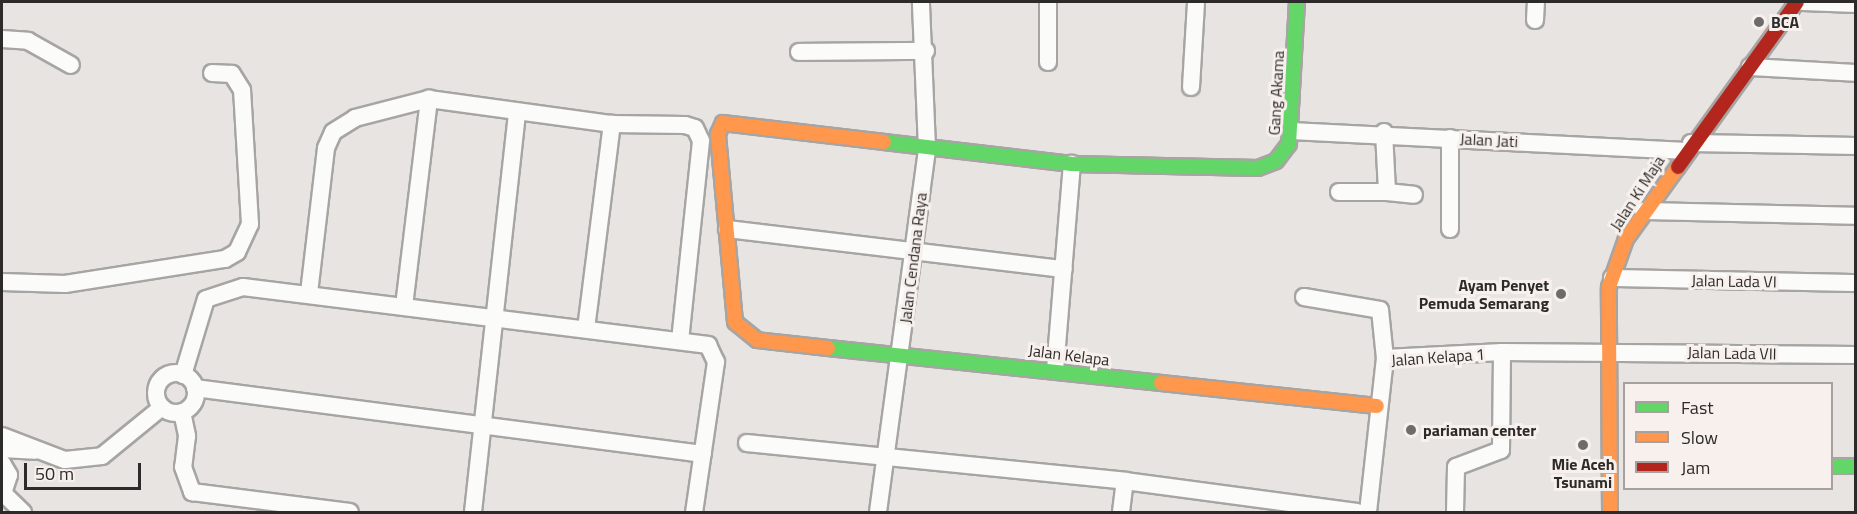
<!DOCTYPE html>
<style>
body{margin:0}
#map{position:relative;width:1857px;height:514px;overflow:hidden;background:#e7e4e1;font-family:"Titillium Web",sans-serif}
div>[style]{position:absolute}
.roads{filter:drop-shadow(2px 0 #a7a5a3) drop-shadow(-2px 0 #a7a5a3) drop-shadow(0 2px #a7a5a3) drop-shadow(0 -2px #a7a5a3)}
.street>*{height:16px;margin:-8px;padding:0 8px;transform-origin:8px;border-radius:8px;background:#fbfbfa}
.street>.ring{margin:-8px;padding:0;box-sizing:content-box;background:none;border:16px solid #fbfbfa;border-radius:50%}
.fast>*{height:14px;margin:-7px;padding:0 7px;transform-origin:7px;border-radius:7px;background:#63d668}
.slow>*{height:14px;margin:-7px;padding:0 7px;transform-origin:7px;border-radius:7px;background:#ff974d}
.jam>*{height:14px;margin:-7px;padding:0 7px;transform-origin:7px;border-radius:7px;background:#b3261e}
.dots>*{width:16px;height:16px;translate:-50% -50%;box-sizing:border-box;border:3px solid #f7f0ed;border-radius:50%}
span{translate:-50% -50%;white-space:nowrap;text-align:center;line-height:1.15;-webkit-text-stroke:6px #f7f0ed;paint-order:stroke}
.poi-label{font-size:16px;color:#2d2b2a;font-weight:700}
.left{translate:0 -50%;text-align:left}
.right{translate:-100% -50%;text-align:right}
.street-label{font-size:16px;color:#2d2b2a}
.frame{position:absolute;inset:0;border:3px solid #2d2b2a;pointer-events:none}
.legend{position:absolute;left:1623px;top:382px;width:210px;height:108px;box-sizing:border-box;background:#f7f0ed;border:2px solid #a6a19f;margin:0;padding:8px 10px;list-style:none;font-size:18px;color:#2d2b2a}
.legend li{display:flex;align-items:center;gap:12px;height:30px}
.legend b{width:30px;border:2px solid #a6a19f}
.scale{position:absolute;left:24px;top:463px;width:117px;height:27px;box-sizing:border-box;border:3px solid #2d2b2a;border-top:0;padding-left:8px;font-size:18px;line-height:21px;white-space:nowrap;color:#2d2b2a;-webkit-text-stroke:4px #f7f0ed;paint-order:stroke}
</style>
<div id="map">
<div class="roads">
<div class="street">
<div style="left:1048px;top:2px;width:60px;rotate:90deg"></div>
<div style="left:1803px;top:2px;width:53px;rotate:2.2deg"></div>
<div style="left:1535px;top:20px;width:18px;rotate:-87deg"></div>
<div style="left:2px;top:39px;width:26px;rotate:4deg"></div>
<div style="left:28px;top:41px;width:49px;rotate:29.2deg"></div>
<div style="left:799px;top:52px;width:127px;rotate:-0.5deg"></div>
<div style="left:1750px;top:67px;width:106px;rotate:3.2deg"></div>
<div style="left:1191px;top:87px;width:85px;rotate:-86.6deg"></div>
<div style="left:1291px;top:131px;width:396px;rotate:2.9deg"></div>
<div style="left:1384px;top:132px;width:60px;rotate:87.1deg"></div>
<div style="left:1387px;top:192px;width:27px;rotate:6deg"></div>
<div style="left:1450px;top:138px;width:91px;rotate:90deg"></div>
<div style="left:1691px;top:143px;width:165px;rotate:1deg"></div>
<div style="left:1339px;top:192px;width:48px"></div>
<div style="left:1643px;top:211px;width:213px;rotate:1.3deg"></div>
<div style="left:727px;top:229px;width:339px;rotate:6.8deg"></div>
<div style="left:1612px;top:278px;width:244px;rotate:1.2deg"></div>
<div style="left:2px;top:282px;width:63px;rotate:1.8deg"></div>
<div style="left:65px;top:284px;width:162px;rotate:-8.9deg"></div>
<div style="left:225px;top:259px;width:14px;rotate:-30deg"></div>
<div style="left:237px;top:252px;width:31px;rotate:-65deg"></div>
<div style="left:250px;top:224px;width:134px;rotate:-93.4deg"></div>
<div style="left:242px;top:90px;width:19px;rotate:-122deg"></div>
<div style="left:232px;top:74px;width:20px;rotate:-177deg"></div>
<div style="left:309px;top:293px;width:146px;rotate:-83.3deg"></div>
<div style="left:326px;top:148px;width:17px;rotate:-66deg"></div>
<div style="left:333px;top:132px;width:26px;rotate:-32deg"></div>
<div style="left:355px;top:118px;width:76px;rotate:-14.4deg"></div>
<div style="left:429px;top:99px;width:185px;rotate:7.8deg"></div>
<div style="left:612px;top:124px;width:73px;rotate:0.8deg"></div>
<div style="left:685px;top:125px;width:10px;rotate:17deg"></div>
<div style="left:695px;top:128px;width:14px;rotate:65deg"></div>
<div style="left:701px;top:141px;width:201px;rotate:96deg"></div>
<div style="left:1304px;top:297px;width:77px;rotate:9.7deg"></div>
<div style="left:1380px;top:310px;width:48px;rotate:84.1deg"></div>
<div style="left:404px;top:306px;width:209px;rotate:-83.1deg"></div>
<div style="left:586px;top:329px;width:207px;rotate:-82.8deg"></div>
<div style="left:1055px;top:370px;width:207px;rotate:-85.3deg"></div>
<div class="ring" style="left:156px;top:373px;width:24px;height:24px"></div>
<div style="left:183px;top:375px;width:79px;rotate:-73.2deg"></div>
<div style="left:206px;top:299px;width:39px;rotate:-18deg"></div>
<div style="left:243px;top:287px;width:469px;rotate:7.1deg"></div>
<div style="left:708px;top:345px;width:19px;rotate:65deg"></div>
<div style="left:716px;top:362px;width:152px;rotate:98.3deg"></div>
<div style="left:195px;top:388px;width:512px;rotate:7.4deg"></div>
<div style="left:182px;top:412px;width:25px;rotate:78deg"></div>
<div style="left:187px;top:436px;width:31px;rotate:97deg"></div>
<div style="left:183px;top:467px;width:27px;rotate:70deg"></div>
<div style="left:192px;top:492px;width:159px;rotate:7.2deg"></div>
<div style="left:2px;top:436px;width:67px;rotate:20.9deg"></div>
<div style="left:65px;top:460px;width:37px;rotate:-6deg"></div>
<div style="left:102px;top:456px;width:77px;rotate:-39.2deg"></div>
<div style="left:747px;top:443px;width:380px;rotate:5.7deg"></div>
<div style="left:1125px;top:481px;width:234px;rotate:7.6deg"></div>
<div style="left:2px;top:449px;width:33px;rotate:3deg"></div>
<div style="left:2px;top:463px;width:14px;rotate:60deg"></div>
<div style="left:9px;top:475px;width:19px;rotate:108deg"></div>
<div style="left:3px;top:493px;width:28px;rotate:44deg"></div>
<div style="left:473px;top:512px;width:401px;rotate:-83.7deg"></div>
<div style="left:878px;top:512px;width:367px;rotate:-82.3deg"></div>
<div style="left:927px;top:148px;width:146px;rotate:-92.4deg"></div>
<div style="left:1121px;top:512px;width:31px;rotate:-83deg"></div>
<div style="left:1368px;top:512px;width:155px;rotate:-83.7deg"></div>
<div style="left:1385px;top:358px;width:117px;rotate:-2.9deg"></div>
<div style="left:1502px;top:352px;width:354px;rotate:0.5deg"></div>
<div style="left:1455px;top:512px;width:45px;rotate:-88.7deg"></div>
<div style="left:1456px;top:467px;width:48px;rotate:-20.7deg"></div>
<div style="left:1501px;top:450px;width:98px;rotate:-89.4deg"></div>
</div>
<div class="fast">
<div style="left:884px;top:142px;width:189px;rotate:6.7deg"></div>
<div style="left:1072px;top:164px;width:186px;rotate:1.2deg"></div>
<div style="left:1258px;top:168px;width:19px;rotate:-21deg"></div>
<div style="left:1276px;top:161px;width:21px;rotate:-53deg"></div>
<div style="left:1289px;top:144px;width:142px;rotate:-86.8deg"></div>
<div style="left:828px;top:348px;width:335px;rotate:6deg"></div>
<div style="left:1832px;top:466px;width:24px"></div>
</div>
<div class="slow">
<div style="left:828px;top:348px;width:71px;rotate:-173.6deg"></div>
<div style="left:757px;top:340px;width:28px;rotate:-141deg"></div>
<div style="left:735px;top:322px;width:189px;rotate:-95.2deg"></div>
<div style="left:718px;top:134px;width:12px;rotate:-66deg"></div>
<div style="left:723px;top:123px;width:162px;rotate:6.7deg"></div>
<div style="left:1161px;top:383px;width:217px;rotate:6.1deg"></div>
<div style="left:1610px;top:512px;width:225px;rotate:-90.3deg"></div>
<div style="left:1609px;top:287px;width:51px;rotate:-70.5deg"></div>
<div style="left:1626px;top:239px;width:89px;rotate:-54.2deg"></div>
</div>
<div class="jam">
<div style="left:1678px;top:167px;width:203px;rotate:-54.2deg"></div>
</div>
</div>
<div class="dots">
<div style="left:1759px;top:22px;background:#6e6c6a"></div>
<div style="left:1561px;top:294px;background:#6e6c6a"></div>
<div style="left:1411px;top:430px;background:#6e6c6a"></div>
<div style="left:1583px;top:445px;background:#6e6c6a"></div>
</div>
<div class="poi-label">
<span class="left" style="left:1771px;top:22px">BCA</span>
<span class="right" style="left:1549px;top:294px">Ayam Penyet<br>Pemuda Semarang</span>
<span class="left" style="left:1423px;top:430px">pariaman center</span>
<span style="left:1583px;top:473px">Mie Aceh<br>Tsunami</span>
</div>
<div class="street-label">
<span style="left:1276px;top:93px;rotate:-87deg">Gang Akama</span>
<span style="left:1489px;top:140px;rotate:3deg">Jalan Jati</span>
<span style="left:1637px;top:193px;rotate:-57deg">Jalan Ki Maja</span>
<span style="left:913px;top:258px;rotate:-83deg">Jalan Cendana Raya</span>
<span style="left:1734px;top:281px;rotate:1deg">Jalan Lada VI</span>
<span style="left:1732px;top:353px;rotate:1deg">Jalan Lada VII</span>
<span style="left:1069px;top:355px;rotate:7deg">Jalan Kelapa</span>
<span style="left:1438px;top:357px;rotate:-4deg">Jalan Kelapa 1</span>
</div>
<div class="frame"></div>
<ul class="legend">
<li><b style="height:8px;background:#63d668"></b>Fast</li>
<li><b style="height:8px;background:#ff974d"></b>Slow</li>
<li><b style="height:8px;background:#b3261e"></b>Jam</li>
</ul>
<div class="scale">50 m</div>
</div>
